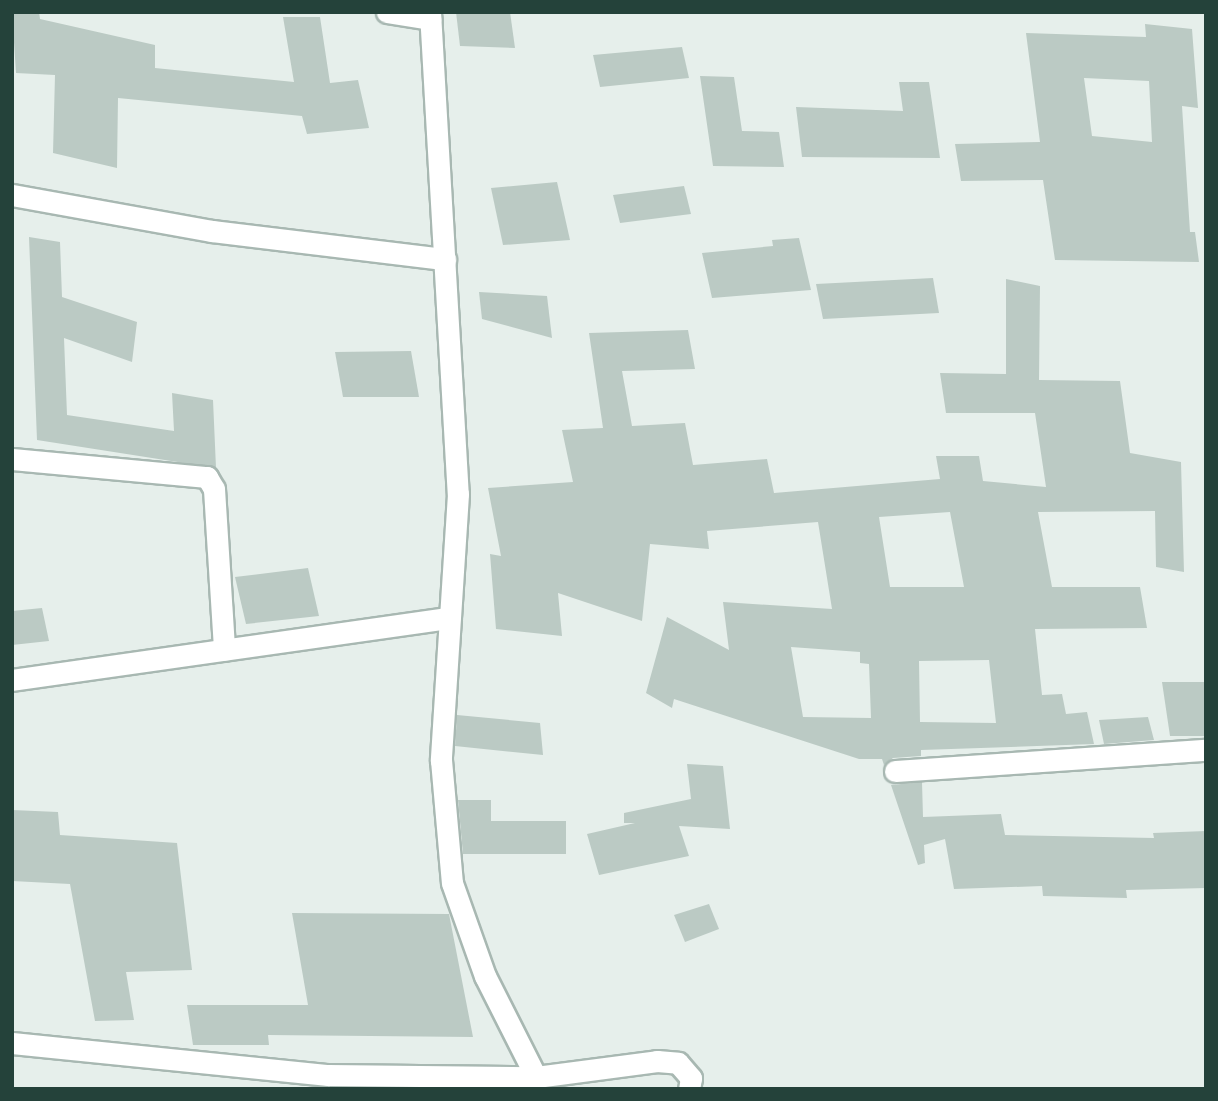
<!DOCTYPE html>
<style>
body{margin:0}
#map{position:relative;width:1218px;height:1101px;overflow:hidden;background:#e6efeb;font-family:"Work Sans",sans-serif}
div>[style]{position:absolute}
.building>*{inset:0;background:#bbcac4}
.roads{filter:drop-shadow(2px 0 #a8b8b2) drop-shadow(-2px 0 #a8b8b2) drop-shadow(0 2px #a8b8b2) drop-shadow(0 -2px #a8b8b2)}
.minor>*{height:21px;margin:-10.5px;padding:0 10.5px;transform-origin:10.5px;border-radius:10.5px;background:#fff}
span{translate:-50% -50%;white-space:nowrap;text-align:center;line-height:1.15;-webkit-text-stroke:5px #f7fbf9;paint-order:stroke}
.frame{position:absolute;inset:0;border:14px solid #24423a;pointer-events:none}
</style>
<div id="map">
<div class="building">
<div style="clip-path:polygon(12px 12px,39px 12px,40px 19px,155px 45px,155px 68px,294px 82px,283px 17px,320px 17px,330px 83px,358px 80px,369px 128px,307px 134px,302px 116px,118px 98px,117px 168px,53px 153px,55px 75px,16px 73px)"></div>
<div style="clip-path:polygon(456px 12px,510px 12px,515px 48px,460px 46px)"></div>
<div style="clip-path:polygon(evenodd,1145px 24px,1192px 29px,1198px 108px,1182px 106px,1190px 232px,1195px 232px,1199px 262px,1055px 260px,1043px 180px,961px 181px,955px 144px,1040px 142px,1026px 33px,1146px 37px,1145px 24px,1084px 78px,1149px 81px,1152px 142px,1092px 136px,1084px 78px)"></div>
<div style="clip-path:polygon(682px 47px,689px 78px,600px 87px,593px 55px)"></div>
<div style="clip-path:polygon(700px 76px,734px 77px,742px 131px,779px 132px,784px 167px,713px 166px)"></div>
<div style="clip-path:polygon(899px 82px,929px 82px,940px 158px,802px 157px,796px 107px,903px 111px)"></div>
<div style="clip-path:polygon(557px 182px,570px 240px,503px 245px,491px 188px)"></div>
<div style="clip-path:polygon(684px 186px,691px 214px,620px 223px,613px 195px)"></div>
<div style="clip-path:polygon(29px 237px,60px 242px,62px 297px,137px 322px,132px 362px,64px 338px,67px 415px,174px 431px,172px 393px,213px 400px,216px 468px,37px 440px)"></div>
<div style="clip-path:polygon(799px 238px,811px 290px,712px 298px,702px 253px,773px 246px,772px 240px)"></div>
<div style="clip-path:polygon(933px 278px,939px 313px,823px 319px,816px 284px)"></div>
<div style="clip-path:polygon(evenodd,1006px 279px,1040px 286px,1039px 380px,1120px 381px,1130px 453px,1181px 462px,1184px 572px,1156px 567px,1155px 511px,1038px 512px,1052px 587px,1140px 587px,1147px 628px,1035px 629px,1042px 695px,1062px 694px,1066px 714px,1087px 712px,1094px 744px,921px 750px,921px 756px,893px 758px,884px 765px,882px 759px,859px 759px,674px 699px,672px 708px,646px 693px,667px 617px,729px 650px,723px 602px,832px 609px,818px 522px,707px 531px,709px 549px,650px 544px,642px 621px,558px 593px,562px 636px,496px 629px,490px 554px,501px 556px,488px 488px,573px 482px,562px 430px,603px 428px,589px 333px,688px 330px,695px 369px,622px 371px,632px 426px,685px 423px,693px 465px,767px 459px,774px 493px,940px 479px,936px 456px,979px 456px,983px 481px,1046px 487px,1035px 413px,946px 413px,940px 373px,1006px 374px,1006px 279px,950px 512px,964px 587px,890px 587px,879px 517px,950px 512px,1006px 279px,791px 647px,860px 652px,860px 663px,869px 664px,871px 718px,803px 717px,791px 647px,1006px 279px,989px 660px,996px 723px,920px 722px,919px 661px,989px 660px)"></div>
<div style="clip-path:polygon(479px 292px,547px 296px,552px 338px,482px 319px)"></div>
<div style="clip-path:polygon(411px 351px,419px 397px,343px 397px,335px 352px)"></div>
<div style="clip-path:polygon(308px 568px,319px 616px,246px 624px,235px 577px)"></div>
<div style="clip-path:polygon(42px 608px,49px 641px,12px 645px,12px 611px)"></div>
<div style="clip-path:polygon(1162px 682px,1206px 682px,1206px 736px,1170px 736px)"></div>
<div style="clip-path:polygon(457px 715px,540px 723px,543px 755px,455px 746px)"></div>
<div style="clip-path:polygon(1148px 717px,1154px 740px,1104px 744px,1099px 720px)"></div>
<div style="clip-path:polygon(687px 764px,723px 766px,730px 829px,679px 826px,689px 856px,599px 875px,587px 834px,635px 823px,624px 823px,624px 813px,691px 799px)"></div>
<div style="clip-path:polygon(922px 782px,923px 817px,1001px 814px,1005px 835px,1154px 838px,1153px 833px,1206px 831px,1206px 888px,1126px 890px,1127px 898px,1043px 896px,1042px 886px,954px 889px,945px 839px,924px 845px,925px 863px,918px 865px,891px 785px)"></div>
<div style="clip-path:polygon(458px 800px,491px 800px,491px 821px,566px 821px,566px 854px,463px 854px)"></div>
<div style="clip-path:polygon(12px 810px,58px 812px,60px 835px,177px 843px,192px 970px,126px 972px,134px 1020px,95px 1021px,70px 884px,12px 881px)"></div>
<div style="clip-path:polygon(709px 904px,719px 929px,685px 942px,674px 915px)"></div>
<div style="clip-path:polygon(292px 913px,449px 914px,473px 1037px,268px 1035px,269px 1045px,193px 1045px,187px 1005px,308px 1005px)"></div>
</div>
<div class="roads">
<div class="minor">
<div style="left:387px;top:12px;width:44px;rotate:9.2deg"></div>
<div style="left:430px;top:12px;width:483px;rotate:86.7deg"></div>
<div style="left:458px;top:494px;width:267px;rotate:93.7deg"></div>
<div style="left:441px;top:760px;width:123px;rotate:84.9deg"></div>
<div style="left:452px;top:883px;width:99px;rotate:70.5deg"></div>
<div style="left:485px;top:976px;width:113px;rotate:63.2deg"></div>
<div style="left:12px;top:195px;width:203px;rotate:10.2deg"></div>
<div style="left:212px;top:231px;width:235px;rotate:6.9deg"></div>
<div style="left:12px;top:459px;width:196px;rotate:5.3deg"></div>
<div style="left:207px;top:477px;width:14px;rotate:60deg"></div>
<div style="left:214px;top:489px;width:161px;rotate:86.4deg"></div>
<div style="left:12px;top:680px;width:442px;rotate:-8.1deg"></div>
<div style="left:895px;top:771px;width:312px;rotate:-3.9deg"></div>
<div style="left:12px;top:1043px;width:318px;rotate:5.8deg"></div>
<div style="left:328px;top:1075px;width:208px;rotate:0.6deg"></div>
<div style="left:536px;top:1077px;width:122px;rotate:-7.5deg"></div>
<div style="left:657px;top:1061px;width:21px;rotate:5deg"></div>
<div style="left:678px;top:1063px;width:20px;rotate:49deg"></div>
<div style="left:691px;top:1078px;width:11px;rotate:100deg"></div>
</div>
</div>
<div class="frame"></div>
</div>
